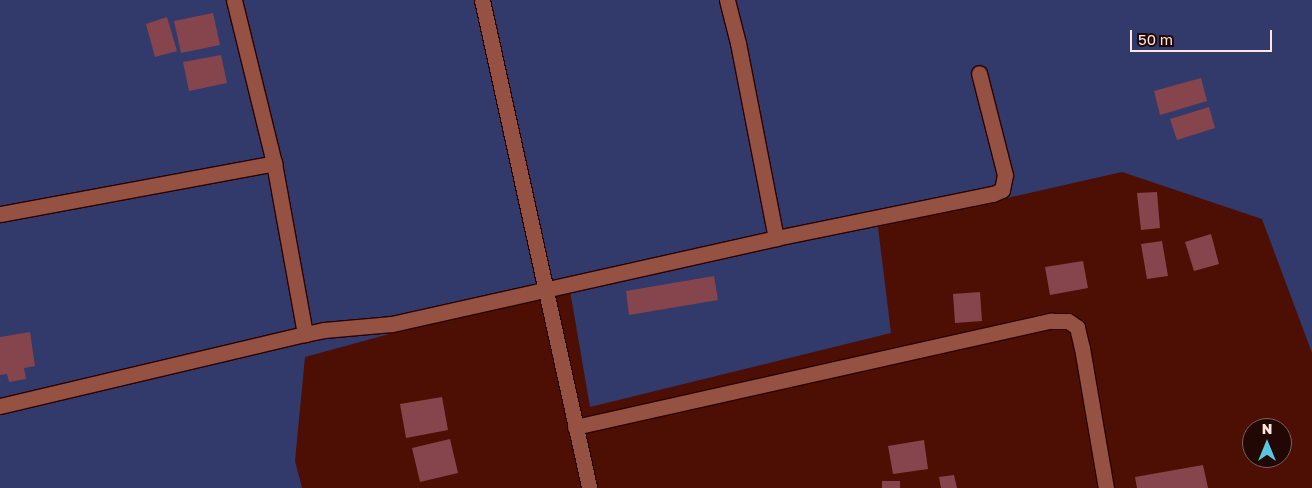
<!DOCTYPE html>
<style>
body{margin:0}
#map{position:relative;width:1312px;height:488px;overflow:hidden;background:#4d0f03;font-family:"Golos Text",sans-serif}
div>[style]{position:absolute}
.green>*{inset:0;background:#313a6a}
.building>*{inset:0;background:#86454d}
.roads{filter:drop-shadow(1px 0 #2b0000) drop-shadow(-1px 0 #2b0000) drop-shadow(0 1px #2b0000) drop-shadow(0 -1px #2b0000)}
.minor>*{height:15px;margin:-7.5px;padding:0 7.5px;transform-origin:7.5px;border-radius:7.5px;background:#955141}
span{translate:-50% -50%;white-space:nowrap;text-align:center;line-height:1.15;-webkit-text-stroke:4px #220804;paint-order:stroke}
.north{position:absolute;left:1242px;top:418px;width:50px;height:50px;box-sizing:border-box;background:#220804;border:1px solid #7a615c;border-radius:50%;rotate:0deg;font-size:14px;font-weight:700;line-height:20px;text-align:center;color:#ffe6e0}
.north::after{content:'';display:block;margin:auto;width:18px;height:22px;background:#56c9e1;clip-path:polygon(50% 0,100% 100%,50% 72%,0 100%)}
.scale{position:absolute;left:1130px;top:30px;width:142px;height:22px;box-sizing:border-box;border:2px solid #ffe6e0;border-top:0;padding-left:6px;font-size:15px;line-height:18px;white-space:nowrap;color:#ffe6e0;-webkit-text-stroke:4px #220804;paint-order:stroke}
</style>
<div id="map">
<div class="green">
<div style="clip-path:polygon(0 0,1312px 0,1312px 353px,1262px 219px,1122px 172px,878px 227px,891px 333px,590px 407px,569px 285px,305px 357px,295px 461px,302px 488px,0 488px)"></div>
</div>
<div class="building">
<div style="clip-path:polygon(213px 13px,220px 45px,181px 53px,174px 21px)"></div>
<div style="clip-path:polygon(167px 17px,177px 51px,155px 57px,146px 24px)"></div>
<div style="clip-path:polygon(221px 55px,227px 83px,189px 91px,183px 62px)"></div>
<div style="clip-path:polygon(1201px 78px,1207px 101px,1160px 115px,1154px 91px)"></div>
<div style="clip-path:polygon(1209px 107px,1215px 128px,1177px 140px,1170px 119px)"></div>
<div style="clip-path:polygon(1157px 192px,1160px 228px,1141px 230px,1137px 193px)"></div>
<div style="clip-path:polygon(1211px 234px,1219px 264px,1194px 271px,1185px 242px)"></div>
<div style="clip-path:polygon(1162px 241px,1168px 276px,1147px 279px,1141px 244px)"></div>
<div style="clip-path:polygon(1083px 261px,1088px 288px,1050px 295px,1045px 267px)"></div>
<div style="clip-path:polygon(714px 276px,718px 300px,629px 315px,626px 291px)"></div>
<div style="clip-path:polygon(980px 292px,982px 321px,955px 323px,953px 294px)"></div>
<div style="clip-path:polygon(30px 332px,35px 366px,24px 368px,26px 379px,9px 382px,7px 374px,0 375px,0 337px)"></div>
<div style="clip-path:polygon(442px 397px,448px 430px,406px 438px,400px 404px)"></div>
<div style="clip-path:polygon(450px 439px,458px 473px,420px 482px,412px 448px)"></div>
<div style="clip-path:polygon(924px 440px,928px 469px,893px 474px,888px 446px)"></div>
<div style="clip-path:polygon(1203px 465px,1208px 488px,1137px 488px,1135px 477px)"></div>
<div style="clip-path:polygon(954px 475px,957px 488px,941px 488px,939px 477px)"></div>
<div style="clip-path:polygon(882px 481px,900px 481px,900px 488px,882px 488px)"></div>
</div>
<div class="roads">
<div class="minor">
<div style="left:234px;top:0;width:168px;rotate:76.2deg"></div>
<div style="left:482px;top:0;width:500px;rotate:77.6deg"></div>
<div style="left:727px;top:0;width:44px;rotate:75.7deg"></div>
<div style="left:738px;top:43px;width:199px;rotate:79deg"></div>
<div style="left:0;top:214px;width:279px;rotate:-10.5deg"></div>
<div style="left:274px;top:163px;width:174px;rotate:79.7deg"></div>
<div style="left:0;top:406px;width:313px;rotate:-13.3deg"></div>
<div style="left:305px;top:334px;width:19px;rotate:-12deg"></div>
<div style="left:324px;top:330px;width:68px;rotate:-5deg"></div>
<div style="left:392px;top:324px;width:394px;rotate:-12.6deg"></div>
<div style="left:776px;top:238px;width:221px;rotate:-11.5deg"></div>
<div style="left:993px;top:194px;width:10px;rotate:-24deg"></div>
<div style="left:1002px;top:190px;width:15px;rotate:-79deg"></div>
<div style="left:1005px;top:175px;width:105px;rotate:-104.3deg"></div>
<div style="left:575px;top:427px;width:488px;rotate:-12.6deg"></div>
<div style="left:1051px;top:321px;width:17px"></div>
<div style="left:1068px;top:321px;width:11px;rotate:34deg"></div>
<div style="left:1077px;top:327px;width:22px;rotate:77deg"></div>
<div style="left:1082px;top:348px;width:142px;rotate:80.3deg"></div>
</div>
</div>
<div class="north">N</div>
<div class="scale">50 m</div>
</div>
